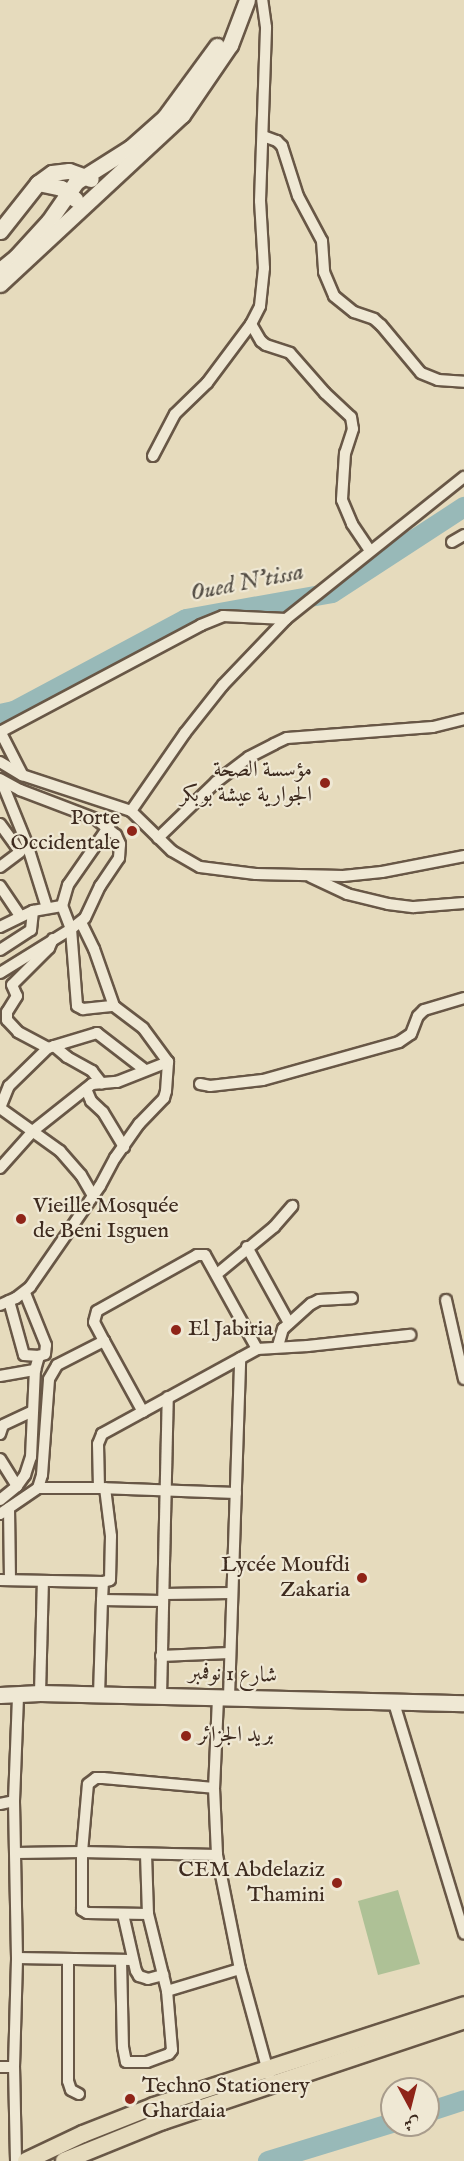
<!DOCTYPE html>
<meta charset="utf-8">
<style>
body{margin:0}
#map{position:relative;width:464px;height:2161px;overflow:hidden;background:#e6dbbd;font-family:"IM FELL English",Amiri,serif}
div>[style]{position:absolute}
.green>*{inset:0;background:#aec196}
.river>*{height:20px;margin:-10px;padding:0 10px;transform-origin:10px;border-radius:10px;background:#98b9b8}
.roads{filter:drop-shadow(2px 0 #685746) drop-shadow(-2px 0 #685746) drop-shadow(0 2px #685746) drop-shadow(0 -2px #685746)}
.street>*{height:10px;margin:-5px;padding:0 5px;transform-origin:5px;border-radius:5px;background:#efe8d4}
.secondary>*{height:15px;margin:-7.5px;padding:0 7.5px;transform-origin:7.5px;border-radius:7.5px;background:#efe8d4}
.primary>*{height:16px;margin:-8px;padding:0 8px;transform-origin:8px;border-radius:8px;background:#e6dbbd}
.dots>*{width:16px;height:16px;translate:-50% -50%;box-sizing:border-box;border:3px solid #efe8d4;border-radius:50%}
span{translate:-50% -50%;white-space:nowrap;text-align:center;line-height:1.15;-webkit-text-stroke:4.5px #efe8d4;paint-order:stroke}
.poi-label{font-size:22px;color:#3e2b1f}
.right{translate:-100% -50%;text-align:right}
.left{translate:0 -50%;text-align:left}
.street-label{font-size:22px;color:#3e2b1f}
.water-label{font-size:24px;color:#544e45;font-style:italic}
.north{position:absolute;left:380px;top:2077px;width:60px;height:60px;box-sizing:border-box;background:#efe8d4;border:2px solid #a89c8c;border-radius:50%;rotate:173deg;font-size:16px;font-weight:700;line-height:24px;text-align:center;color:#3e2b1f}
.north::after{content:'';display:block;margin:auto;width:21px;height:27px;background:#8f2418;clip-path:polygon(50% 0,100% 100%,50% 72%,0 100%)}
</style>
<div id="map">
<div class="green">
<div style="clip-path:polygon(398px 1890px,420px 1964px,378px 1975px,358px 1901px)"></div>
</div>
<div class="river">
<div style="left:0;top:714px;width:14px;rotate:-12deg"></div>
<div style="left:14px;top:711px;width:195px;rotate:-28.1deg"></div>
<div style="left:186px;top:619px;width:148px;rotate:-10.1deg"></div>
<div style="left:332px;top:593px;width:158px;rotate:-33.1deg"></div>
<div style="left:428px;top:2112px;width:38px;rotate:-18deg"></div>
<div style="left:268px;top:2161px;width:130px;rotate:-17deg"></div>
</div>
<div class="roads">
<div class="street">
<div style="left:263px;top:136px;width:15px;rotate:20deg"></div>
<div style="left:277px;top:141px;width:7px;rotate:45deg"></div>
<div style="left:282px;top:146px;width:52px;rotate:72.3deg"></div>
<div style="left:298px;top:196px;width:51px;rotate:61.9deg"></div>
<div style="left:322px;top:241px;width:31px;rotate:86deg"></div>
<div style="left:324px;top:272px;width:26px;rotate:67deg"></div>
<div style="left:334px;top:296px;width:26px;rotate:39deg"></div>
<div style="left:354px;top:312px;width:21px;rotate:19deg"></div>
<div style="left:374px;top:319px;width:9px;rotate:41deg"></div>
<div style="left:381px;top:325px;width:62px;rotate:50.2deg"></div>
<div style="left:421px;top:373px;width:18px;rotate:22deg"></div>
<div style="left:438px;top:380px;width:26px;rotate:4deg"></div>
<div style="left:251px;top:324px;width:20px;rotate:60deg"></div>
<div style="left:261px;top:341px;width:6px;rotate:39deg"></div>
<div style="left:266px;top:345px;width:25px;rotate:18deg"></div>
<div style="left:290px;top:353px;width:53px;rotate:48.8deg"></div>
<div style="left:325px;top:393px;width:35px;rotate:43deg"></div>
<div style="left:351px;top:417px;width:12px;rotate:81deg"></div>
<div style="left:353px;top:429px;width:25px;rotate:108deg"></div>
<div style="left:345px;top:453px;width:47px;rotate:93.7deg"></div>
<div style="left:342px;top:500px;width:26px;rotate:67deg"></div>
<div style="left:352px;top:524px;width:32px;rotate:56deg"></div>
<div style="left:153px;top:456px;width:47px;rotate:-62.4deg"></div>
<div style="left:175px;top:414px;width:45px;rotate:-44.1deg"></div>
<div style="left:207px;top:383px;width:74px;rotate:-53.3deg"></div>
<div style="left:251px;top:324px;width:20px;rotate:-63deg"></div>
<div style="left:260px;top:306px;width:38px;rotate:-84deg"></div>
<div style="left:264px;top:268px;width:67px;rotate:-93.4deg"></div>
<div style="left:260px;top:201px;width:174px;rotate:-88deg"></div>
<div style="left:266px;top:27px;width:27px;rotate:-98deg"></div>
<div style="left:452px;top:542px;width:14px;rotate:-30deg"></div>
<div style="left:0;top:731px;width:48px;rotate:62.9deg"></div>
<div style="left:0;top:732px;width:228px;rotate:-28deg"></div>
<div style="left:201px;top:625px;width:24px;rotate:-22deg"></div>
<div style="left:223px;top:616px;width:63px;rotate:2.7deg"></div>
<div style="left:0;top:762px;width:26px;rotate:31deg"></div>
<div style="left:22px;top:775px;width:115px;rotate:18.3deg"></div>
<div style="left:131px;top:811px;width:57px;rotate:44.3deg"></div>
<div style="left:172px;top:851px;width:32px;rotate:30deg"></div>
<div style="left:200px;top:867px;width:56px;rotate:7.1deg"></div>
<div style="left:256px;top:874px;width:87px;rotate:1.3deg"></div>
<div style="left:343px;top:876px;width:39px;rotate:-6deg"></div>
<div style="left:382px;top:872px;width:84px;rotate:-11deg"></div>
<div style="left:0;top:779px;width:23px;rotate:29deg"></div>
<div style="left:20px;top:790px;width:81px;rotate:20.9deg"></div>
<div style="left:96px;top:819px;width:26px;rotate:39deg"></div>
<div style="left:116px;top:835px;width:10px;rotate:66deg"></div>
<div style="left:120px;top:844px;width:14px;rotate:94deg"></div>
<div style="left:119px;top:858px;width:34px;rotate:124deg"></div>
<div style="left:100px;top:886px;width:35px;rotate:115deg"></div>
<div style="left:85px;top:918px;width:18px;rotate:142deg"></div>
<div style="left:71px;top:929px;width:25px;rotate:-111deg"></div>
<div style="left:1px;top:780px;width:69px;rotate:67.9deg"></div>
<div style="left:27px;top:844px;width:67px;rotate:72.6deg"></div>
<div style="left:131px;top:811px;width:95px;rotate:-55.3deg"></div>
<div style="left:185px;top:733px;width:61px;rotate:-51.6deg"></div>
<div style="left:223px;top:685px;width:91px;rotate:-46.3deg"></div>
<div style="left:286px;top:619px;width:228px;rotate:-38.6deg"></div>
<div style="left:0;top:824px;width:34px;rotate:54deg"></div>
<div style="left:20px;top:852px;width:25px;rotate:143deg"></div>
<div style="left:158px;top:838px;width:81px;rotate:-44deg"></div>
<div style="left:216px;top:782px;width:41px;rotate:-37.1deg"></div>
<div style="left:249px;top:757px;width:28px;rotate:-27deg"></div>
<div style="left:274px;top:744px;width:14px;rotate:-25deg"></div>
<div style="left:287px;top:738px;width:146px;rotate:-4.3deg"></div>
<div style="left:433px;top:727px;width:32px;rotate:-14deg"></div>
<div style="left:311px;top:877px;width:40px;rotate:25deg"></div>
<div style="left:347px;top:894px;width:42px;rotate:13.7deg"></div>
<div style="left:388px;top:904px;width:26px;rotate:7deg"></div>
<div style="left:414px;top:907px;width:50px;rotate:-4.6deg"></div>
<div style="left:0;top:886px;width:36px;rotate:56deg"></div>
<div style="left:0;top:927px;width:37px;rotate:-26deg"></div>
<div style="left:33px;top:911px;width:29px;rotate:-10deg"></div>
<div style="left:62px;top:906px;width:22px;rotate:-74deg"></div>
<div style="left:68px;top:885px;width:72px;rotate:-55.2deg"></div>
<div style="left:53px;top:939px;width:10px;rotate:114deg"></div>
<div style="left:49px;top:948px;width:52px;rotate:135deg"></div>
<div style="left:12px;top:985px;width:12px;rotate:66deg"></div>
<div style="left:17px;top:996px;width:19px;rotate:122deg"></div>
<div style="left:7px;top:1012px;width:8px;rotate:90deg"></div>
<div style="left:7px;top:1020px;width:16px;rotate:47deg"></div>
<div style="left:18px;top:1032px;width:34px;rotate:28deg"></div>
<div style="left:48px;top:1048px;width:6px;rotate:-18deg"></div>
<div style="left:54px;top:1046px;width:17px;rotate:40deg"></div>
<div style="left:67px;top:1057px;width:29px;rotate:29deg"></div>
<div style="left:92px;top:1071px;width:16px;rotate:52deg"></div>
<div style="left:0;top:950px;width:37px;rotate:-33deg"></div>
<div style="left:31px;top:930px;width:19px;rotate:-84deg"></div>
<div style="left:0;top:973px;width:84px;rotate:-31.8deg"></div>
<div style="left:71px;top:929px;width:77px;rotate:85.5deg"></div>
<div style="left:77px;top:1006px;width:7px;rotate:27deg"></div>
<div style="left:83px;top:1009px;width:31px;rotate:-6deg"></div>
<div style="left:54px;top:1046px;width:45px;rotate:-16.8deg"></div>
<div style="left:97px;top:1033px;width:61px;rotate:37.6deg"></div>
<div style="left:200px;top:1084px;width:10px;rotate:11deg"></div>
<div style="left:210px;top:1086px;width:53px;rotate:-6.5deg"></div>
<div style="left:263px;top:1080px;width:141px;rotate:-15.6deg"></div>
<div style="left:399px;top:1042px;width:14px;rotate:-34deg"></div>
<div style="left:411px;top:1034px;width:19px;rotate:-69deg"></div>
<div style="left:418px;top:1016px;width:8px;rotate:-45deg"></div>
<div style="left:424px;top:1010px;width:42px;rotate:-16.7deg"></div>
<div style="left:86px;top:1089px;width:13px;rotate:67deg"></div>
<div style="left:91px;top:1101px;width:16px;rotate:43deg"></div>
<div style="left:103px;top:1112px;width:41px;rotate:59deg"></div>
<div style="left:0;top:1108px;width:74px;rotate:35.6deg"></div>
<div style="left:60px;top:1151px;width:32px;rotate:49deg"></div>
<div style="left:81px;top:1175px;width:22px;rotate:60deg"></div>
<div style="left:0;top:1108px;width:24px;rotate:-68deg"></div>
<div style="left:9px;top:1086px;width:54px;rotate:-44.3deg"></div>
<div style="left:0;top:1168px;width:51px;rotate:-48.2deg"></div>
<div style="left:34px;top:1130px;width:74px;rotate:-38.4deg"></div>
<div style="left:92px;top:1084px;width:25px;rotate:-5deg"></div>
<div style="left:117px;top:1082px;width:55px;rotate:-21.4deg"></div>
<div style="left:247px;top:1247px;width:87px;rotate:61.1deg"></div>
<div style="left:217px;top:1274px;width:74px;rotate:-39.5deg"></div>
<div style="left:274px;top:1227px;width:28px;rotate:-49deg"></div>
<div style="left:446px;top:1300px;width:81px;rotate:77.2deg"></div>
<div style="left:9px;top:1301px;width:56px;rotate:74.5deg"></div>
<div style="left:24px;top:1355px;width:15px;rotate:4deg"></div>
<div style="left:39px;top:1356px;width:6px;rotate:-18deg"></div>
<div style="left:45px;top:1354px;width:9px;rotate:-84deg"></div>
<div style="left:46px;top:1345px;width:56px;rotate:-112deg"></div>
<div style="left:0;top:1305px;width:17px;rotate:-24deg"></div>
<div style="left:16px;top:1298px;width:18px;rotate:-38deg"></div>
<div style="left:30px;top:1287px;width:123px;rotate:-55.3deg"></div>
<div style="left:100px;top:1186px;width:32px;rotate:-62deg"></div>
<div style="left:115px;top:1158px;width:42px;rotate:-54.8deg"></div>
<div style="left:139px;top:1124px;width:36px;rotate:-46deg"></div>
<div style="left:164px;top:1098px;width:7px;rotate:-74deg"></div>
<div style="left:166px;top:1091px;width:29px;rotate:-86deg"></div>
<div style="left:168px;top:1062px;width:42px;rotate:-126.3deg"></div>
<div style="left:143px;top:1028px;width:36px;rotate:-143deg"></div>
<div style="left:114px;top:1006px;width:60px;rotate:-109.3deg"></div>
<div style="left:94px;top:949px;width:30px;rotate:-116deg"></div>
<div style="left:104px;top:1341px;width:81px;rotate:61.2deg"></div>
<div style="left:278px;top:1346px;width:18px;rotate:-74deg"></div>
<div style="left:283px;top:1329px;width:38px;rotate:-42deg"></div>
<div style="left:311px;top:1304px;width:9px;rotate:-27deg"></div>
<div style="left:319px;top:1300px;width:33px;rotate:-3deg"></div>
<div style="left:0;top:1376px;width:36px;rotate:-10deg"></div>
<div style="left:0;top:1434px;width:9px;rotate:-72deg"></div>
<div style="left:3px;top:1425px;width:33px;rotate:-25deg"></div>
<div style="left:0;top:1459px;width:32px;rotate:58deg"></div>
<div style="left:38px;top:1488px;width:61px"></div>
<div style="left:99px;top:1488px;width:137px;rotate:2.1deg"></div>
<div style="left:99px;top:1488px;width:44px;rotate:-91.3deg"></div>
<div style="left:98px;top:1444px;width:11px;rotate:-68deg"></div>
<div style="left:102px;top:1434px;width:177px;rotate:-28.7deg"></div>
<div style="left:257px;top:1349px;width:51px;rotate:-3.4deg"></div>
<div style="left:308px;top:1346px;width:103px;rotate:-6.2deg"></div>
<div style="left:0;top:1500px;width:22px;rotate:-39deg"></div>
<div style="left:17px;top:1486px;width:14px;rotate:-54deg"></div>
<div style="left:25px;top:1475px;width:19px;rotate:-72deg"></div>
<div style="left:31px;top:1457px;width:87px;rotate:-87.4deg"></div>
<div style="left:35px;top:1370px;width:15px;rotate:-74deg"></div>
<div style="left:9px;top:1508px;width:72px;rotate:89.2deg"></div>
<div style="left:0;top:1514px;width:46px;rotate:-34.4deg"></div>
<div style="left:38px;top:1488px;width:14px;rotate:-73deg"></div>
<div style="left:42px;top:1475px;width:96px;rotate:-85.8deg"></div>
<div style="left:49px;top:1379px;width:16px;rotate:-60deg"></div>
<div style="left:57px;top:1365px;width:53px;rotate:-27.1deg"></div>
<div style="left:104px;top:1341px;width:21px;rotate:-118deg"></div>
<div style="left:94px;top:1322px;width:11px;rotate:-75deg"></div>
<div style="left:97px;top:1311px;width:115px;rotate:-29.2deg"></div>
<div style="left:197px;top:1255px;width:8px"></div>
<div style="left:205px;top:1255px;width:107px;rotate:61deg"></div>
<div style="left:0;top:1580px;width:103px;rotate:1.1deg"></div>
<div style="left:164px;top:1594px;width:67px;rotate:-0.9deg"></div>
<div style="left:102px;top:1600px;width:61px;rotate:0.9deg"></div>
<div style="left:161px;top:1656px;width:68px;rotate:-2.5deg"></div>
<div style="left:40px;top:1693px;width:112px;rotate:-88.5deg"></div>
<div style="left:99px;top:1695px;width:95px;rotate:-88.2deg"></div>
<div style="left:102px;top:1600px;width:18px;rotate:-87deg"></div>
<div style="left:103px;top:1582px;width:7px;rotate:-16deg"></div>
<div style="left:110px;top:1580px;width:44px;rotate:-88.7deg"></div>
<div style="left:111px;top:1536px;width:48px;rotate:-97.1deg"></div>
<div style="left:161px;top:1696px;width:299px;rotate:-88.7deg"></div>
<div style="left:229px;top:1697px;width:339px;rotate:-88.1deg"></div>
<div style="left:218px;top:1698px;width:90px;rotate:92.5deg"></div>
<div style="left:214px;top:1788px;width:67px;rotate:87.4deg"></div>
<div style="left:217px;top:1855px;width:116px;rotate:78.6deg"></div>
<div style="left:240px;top:1969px;width:110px;rotate:74.7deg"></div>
<div style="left:394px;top:1703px;width:241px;rotate:73.1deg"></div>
<div style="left:0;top:1804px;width:14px;rotate:-12deg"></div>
<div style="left:16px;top:1853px;width:66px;rotate:-0.9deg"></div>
<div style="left:82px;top:1852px;width:135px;rotate:1.3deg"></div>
<div style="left:146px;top:1854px;width:60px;rotate:88.1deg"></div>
<div style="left:148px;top:1914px;width:79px;rotate:76.1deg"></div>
<div style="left:167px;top:1991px;width:76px;rotate:-16.8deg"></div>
<div style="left:123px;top:1914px;width:58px;rotate:77.2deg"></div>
<div style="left:136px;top:1971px;width:6px;rotate:59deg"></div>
<div style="left:139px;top:1976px;width:9px;rotate:18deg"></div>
<div style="left:148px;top:1979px;width:16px;rotate:-15deg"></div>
<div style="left:148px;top:1914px;width:61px;rotate:-179.1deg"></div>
<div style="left:87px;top:1913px;width:6px;rotate:-149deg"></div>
<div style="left:82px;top:1910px;width:58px;rotate:-90deg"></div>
<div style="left:82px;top:1852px;width:68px;rotate:-85deg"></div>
<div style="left:88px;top:1784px;width:10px;rotate:-37deg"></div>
<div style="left:96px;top:1778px;width:7px"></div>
<div style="left:103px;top:1778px;width:111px;rotate:5.1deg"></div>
<div style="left:17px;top:1958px;width:115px;rotate:1deg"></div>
<div style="left:68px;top:1959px;width:122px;rotate:90deg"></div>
<div style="left:68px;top:2081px;width:9px;rotate:72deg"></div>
<div style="left:71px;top:2090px;width:9px;rotate:27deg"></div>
<div style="left:121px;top:1960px;width:87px;rotate:88.7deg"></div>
<div style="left:123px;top:2047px;width:15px;rotate:79deg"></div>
<div style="left:126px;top:2062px;width:21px"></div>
<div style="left:147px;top:2062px;width:23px;rotate:-20deg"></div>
<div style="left:169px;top:2054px;width:5px;rotate:-53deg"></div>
<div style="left:172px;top:2050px;width:59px;rotate:-94.8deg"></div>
<div style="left:0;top:2067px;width:14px"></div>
<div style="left:16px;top:2161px;width:94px;rotate:-91.2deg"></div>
<div style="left:14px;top:2067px;width:109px;rotate:-88.4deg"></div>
<div style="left:17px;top:1958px;width:157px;rotate:-91.1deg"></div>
<div style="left:14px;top:1801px;width:106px;rotate:-87.8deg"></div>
</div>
<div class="secondary">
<div style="left:38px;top:183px;width:24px;rotate:12deg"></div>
<div style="left:61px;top:188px;width:18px;rotate:38deg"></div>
<div style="left:0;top:231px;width:61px;rotate:-51.6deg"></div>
<div style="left:38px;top:183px;width:17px;rotate:-36deg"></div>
<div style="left:52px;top:173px;width:17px;rotate:-7deg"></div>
<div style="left:69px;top:171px;width:23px;rotate:20deg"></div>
<div style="left:0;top:270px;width:21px;rotate:-39deg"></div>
<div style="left:16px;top:257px;width:49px;rotate:-47.5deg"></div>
<div style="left:49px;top:221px;width:47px;rotate:-55.3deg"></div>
<div style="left:76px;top:182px;width:64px;rotate:-32.2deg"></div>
<div style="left:130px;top:148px;width:47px;rotate:-41.5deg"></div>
<div style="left:165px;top:117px;width:88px;rotate:-53.8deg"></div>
<div style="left:0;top:284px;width:248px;rotate:-42.9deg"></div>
<div style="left:182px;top:115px;width:85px;rotate:-55.6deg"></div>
<div style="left:230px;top:45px;width:48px;rotate:-69.3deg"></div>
<div style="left:0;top:1695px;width:40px;rotate:-2.9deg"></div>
<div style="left:40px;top:1693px;width:424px;rotate:1.4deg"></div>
</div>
<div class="primary">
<div style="left:26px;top:2161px;width:63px;rotate:-25.3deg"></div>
<div style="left:83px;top:2134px;width:76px;rotate:-21.5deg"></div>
<div style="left:154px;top:2106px;width:326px;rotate:-18deg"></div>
<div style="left:64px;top:2161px;width:107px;rotate:-22deg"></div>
<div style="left:163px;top:2121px;width:317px;rotate:-18.5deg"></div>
</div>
</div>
<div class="dots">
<div style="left:325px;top:783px;background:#8f2418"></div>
<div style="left:132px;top:831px;background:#8f2418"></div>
<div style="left:21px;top:1219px;background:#8f2418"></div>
<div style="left:176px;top:1330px;background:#8f2418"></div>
<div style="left:362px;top:1578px;background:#8f2418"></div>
<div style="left:186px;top:1736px;background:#8f2418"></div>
<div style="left:337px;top:1883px;background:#8f2418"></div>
<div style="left:130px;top:2099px;background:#8f2418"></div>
</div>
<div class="poi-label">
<span class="right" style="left:312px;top:783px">مؤسسة الصحة<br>الجوارية عيشة بوبكر</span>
<span class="right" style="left:120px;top:831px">Porte<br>Occidentale</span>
<span class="left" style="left:33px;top:1219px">Vieille Mosquée<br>de Beni Isguen</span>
<span class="left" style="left:188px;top:1330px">El Jabiria</span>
<span class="right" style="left:350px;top:1578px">Lycée Moufdi<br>Zakaria</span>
<span class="left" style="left:198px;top:1736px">بريد الجزائر</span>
<span class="right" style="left:325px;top:1883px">CEM Abdelaziz<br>Thamini</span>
<span class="left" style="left:142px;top:2099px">Techno Stationery<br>Ghardaia</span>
</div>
<div class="street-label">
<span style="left:233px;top:1675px;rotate:2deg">شارع 1 نوفمبر</span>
</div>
<div class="water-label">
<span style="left:247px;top:583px;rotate:-11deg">Oued N'tissa</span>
</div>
<div class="north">ش</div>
</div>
